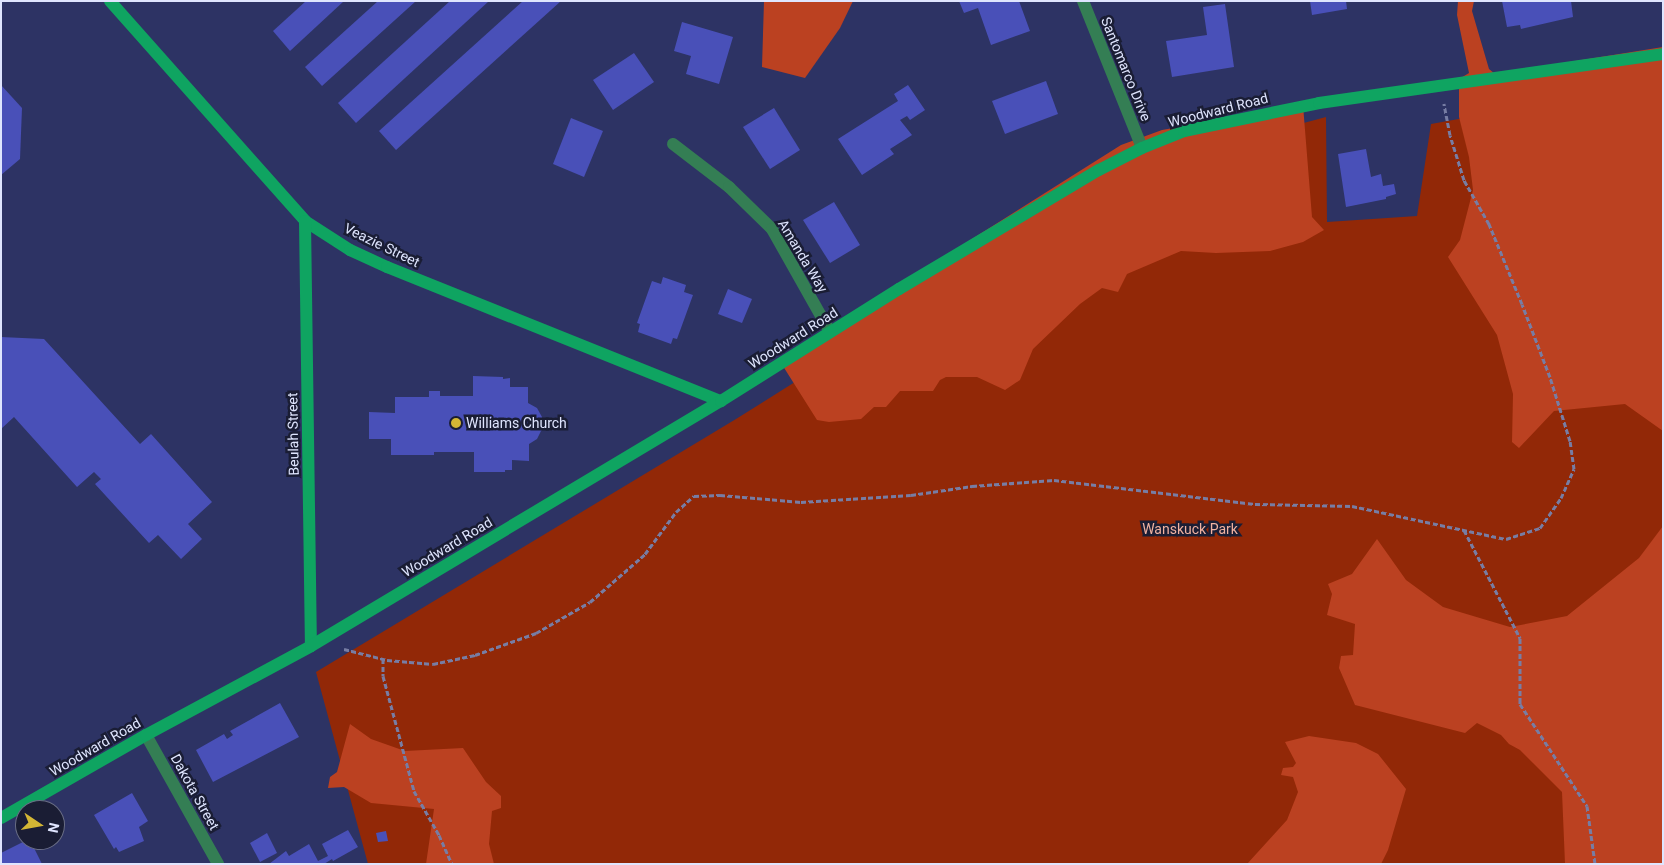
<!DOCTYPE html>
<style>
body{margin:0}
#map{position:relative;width:1664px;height:865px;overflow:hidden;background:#2d3364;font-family:Roboto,sans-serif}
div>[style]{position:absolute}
.green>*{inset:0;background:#922807}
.forest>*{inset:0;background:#bb4121}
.building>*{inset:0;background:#4950b8}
.path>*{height:3px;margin-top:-1.5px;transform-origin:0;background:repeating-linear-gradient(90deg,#777da4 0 5px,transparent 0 7.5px)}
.street>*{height:12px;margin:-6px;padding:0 6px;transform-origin:6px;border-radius:6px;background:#347e54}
.secondary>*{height:12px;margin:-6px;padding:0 6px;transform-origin:6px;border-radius:6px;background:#0fa461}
.dots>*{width:14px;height:14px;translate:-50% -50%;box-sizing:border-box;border:2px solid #1a1d34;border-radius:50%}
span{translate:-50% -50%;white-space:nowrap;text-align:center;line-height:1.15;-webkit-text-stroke:5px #1a1d34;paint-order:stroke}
.street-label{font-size:14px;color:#dfe5fe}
.poi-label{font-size:14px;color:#dfe5fe}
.left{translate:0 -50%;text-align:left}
.park-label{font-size:14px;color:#f0b2a1}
.frame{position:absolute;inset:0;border:2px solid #dfe5fe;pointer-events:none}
.north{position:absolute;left:15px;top:800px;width:50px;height:50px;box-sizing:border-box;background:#1a1d34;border:1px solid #696d85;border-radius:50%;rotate:102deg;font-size:14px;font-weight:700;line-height:20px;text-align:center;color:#dfe5fe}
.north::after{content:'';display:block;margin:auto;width:18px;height:22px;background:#d3b635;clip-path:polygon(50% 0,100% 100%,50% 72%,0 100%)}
</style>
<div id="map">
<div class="green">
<div style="clip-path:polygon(1663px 82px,1663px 830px,1649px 864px,368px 864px,316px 672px,736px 419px,1111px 183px,1166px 160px,1326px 117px,1327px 222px,1417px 216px,1431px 124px)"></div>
</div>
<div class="forest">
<div style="clip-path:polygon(764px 1px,853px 1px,840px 28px,805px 78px,762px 67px)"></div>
<div style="clip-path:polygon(1458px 1px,1474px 1px,1472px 11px,1489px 69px,1495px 74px,1663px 47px,1663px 431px,1625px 404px,1554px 411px,1519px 448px,1512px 442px,1513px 394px,1497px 335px,1448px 257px,1460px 240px,1473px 190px,1469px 157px,1459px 117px,1459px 79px,1469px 73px,1457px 15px)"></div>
<div style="clip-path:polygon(1303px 105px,1312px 217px,1324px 230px,1303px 242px,1270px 251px,1216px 253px,1181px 251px,1127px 274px,1118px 292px,1102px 288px,1080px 304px,1033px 349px,1020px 380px,1005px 390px,977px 377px,946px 377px,940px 380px,933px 391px,900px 391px,886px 407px,874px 407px,861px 419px,829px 422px,817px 420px,781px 363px,820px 335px,1121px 145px,1162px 130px)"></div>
<div style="clip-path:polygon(1663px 526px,1663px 864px,1565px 864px,1562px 792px,1520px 750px,1509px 744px,1501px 735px,1477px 723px,1465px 733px,1355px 705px,1339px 668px,1341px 656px,1353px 655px,1355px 624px,1327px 615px,1332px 594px,1328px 584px,1352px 574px,1377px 539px,1406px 580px,1443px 607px,1510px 627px,1567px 616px,1639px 558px)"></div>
<div style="clip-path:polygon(350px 724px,371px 739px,405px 751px,463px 748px,486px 782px,501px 796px,501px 808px,492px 811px,489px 844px,494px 864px,426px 864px,434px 809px,371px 803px,344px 787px,328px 788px,330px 777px,337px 772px)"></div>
<div style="clip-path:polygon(1309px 736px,1356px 743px,1378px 754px,1406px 789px,1388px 850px,1381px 864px,1247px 864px,1287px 820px,1298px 792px,1293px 777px,1281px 775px,1283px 768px,1293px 767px,1296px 763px,1285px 742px)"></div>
</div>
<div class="building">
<div style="clip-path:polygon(306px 1px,344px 1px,290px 51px,273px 31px)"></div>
<div style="clip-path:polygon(378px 1px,416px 1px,322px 86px,305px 67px)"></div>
<div style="clip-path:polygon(450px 1px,489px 1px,356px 123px,338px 103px)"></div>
<div style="clip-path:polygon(523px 1px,561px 1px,396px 150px,379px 131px)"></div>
<div style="clip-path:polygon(959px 1px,1019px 1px,1030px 31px,991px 45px,978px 8px,964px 13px)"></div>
<div style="clip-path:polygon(1310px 1px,1346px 1px,1347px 9px,1312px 15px)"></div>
<div style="clip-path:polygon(1502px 1px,1571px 1px,1573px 17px,1521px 29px,1520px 25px,1507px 27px)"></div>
<div style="clip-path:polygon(1225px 4px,1234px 67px,1172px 77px,1166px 41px,1207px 35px,1203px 7px)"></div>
<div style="clip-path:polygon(682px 22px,733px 37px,719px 84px,686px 74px,691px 56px,674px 51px)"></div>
<div style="clip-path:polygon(634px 53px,654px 82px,613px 110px,593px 80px)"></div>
<div style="clip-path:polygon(1046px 81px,1058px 114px,1005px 134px,992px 101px)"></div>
<div style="clip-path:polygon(1px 85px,22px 108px,20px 159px,1px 175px)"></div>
<div style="clip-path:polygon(908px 85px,925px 110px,910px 120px,907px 116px,900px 120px,912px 135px,890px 149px,894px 154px,862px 175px,838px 139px,898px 101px,894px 94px)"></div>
<div style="clip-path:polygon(774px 108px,800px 150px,770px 169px,743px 127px)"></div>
<div style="clip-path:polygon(571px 118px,603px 131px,584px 177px,553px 164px)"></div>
<div style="clip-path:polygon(1366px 149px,1371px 177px,1381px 174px,1383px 186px,1394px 184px,1396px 194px,1386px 197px,1386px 199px,1346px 207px,1338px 154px)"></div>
<div style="clip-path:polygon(834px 202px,860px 245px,830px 263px,803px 220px)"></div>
<div style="clip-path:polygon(663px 277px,686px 285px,684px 292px,693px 295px,677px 339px,673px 338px,671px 344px,638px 332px,640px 324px,637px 323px,652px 281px,661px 284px)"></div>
<div style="clip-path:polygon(728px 289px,752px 299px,742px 323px,718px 314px)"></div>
<div style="clip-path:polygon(1px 337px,44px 339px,140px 444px,151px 434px,212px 502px,188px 524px,202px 539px,181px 559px,158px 535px,149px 543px,95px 484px,101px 479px,94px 472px,77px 487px,14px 417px,1px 429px)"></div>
<div style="clip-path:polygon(473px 376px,503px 377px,503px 379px,510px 378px,510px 387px,528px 387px,528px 403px,537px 408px,542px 417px,542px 429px,537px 439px,529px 444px,529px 461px,512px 460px,512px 470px,505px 470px,505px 472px,474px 472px,474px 452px,434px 452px,434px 455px,391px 455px,391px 439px,369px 439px,369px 412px,395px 413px,395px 397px,429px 397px,429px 391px,440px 391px,440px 396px,473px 396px)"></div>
<div style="clip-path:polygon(280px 703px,299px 737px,213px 782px,196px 750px,224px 734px,227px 739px,233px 735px,230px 731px)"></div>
<div style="clip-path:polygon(132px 793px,148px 821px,139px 827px,144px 841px,119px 852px,116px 847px,114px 849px,94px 815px)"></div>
<div style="clip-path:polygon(348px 830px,358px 847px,333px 861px,332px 859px,324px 864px,269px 864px,286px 851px,289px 856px,309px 844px,318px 861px,328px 856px,322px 844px)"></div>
<div style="clip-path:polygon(386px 831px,388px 841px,378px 842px,376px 833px)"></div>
<div style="clip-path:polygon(267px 833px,277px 853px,260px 862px,250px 843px)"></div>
<div style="clip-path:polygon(27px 840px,30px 840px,42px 864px,1px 864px,1px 853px)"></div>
</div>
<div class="path">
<div style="left:1464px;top:530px;width:122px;rotate:62.6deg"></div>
<div style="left:1520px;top:638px;width:66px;rotate:90deg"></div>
<div style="left:1520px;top:704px;width:122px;rotate:56.7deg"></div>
<div style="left:1587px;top:806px;width:59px;rotate:82.1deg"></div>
<div style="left:344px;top:649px;width:44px;rotate:14.3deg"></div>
<div style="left:387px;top:660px;width:46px;rotate:5deg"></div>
<div style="left:433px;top:664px;width:43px;rotate:-12.1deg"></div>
<div style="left:475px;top:655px;width:65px;rotate:-19.8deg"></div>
<div style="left:536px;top:633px;width:62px;rotate:-29.9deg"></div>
<div style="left:590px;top:602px;width:73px;rotate:-41.1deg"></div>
<div style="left:645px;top:554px;width:52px;rotate:-53.6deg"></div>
<div style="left:676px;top:512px;width:24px;rotate:-42deg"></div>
<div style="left:694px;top:496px;width:26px;rotate:-2deg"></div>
<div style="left:720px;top:495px;width:81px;rotate:4.9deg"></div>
<div style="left:801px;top:502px;width:110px;rotate:-3.6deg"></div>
<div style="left:911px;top:495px;width:62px;rotate:-8.4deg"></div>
<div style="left:972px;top:486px;width:82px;rotate:-4.2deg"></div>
<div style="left:1054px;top:480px;width:202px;rotate:6.8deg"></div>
<div style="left:1255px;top:504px;width:97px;rotate:1.2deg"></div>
<div style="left:1352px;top:506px;width:157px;rotate:12.1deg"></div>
<div style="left:1506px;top:539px;width:36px;rotate:-18deg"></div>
<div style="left:1540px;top:528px;width:37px;rotate:-55deg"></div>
<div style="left:1561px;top:498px;width:32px;rotate:-66deg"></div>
<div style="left:1574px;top:469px;width:28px;rotate:-98deg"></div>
<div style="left:1570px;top:441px;width:67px;rotate:-107.4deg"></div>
<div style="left:1550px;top:377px;width:78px;rotate:-111deg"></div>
<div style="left:1522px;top:304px;width:87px;rotate:-112.4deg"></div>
<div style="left:1489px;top:224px;width:51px;rotate:-119.6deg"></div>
<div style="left:1464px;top:180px;width:47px;rotate:-107.3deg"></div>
<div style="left:1450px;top:135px;width:32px;rotate:-101deg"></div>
<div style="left:383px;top:659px;width:17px;rotate:90deg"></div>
<div style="left:383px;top:676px;width:119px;rotate:74.9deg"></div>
<div style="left:414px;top:791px;width:51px;rotate:60.4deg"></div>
<div style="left:439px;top:835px;width:32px;rotate:66deg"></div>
</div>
<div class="street">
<div style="left:1083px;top:1px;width:158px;rotate:68.1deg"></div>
<div style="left:673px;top:144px;width:71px;rotate:37.5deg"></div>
<div style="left:729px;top:187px;width:60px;rotate:44.3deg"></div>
<div style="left:772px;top:229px;width:118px;rotate:60.6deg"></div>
<div style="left:146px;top:735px;width:148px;rotate:60.8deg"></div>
</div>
<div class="secondary">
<div style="left:110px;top:1px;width:294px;rotate:48.4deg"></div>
<div style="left:305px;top:221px;width:54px;rotate:32.8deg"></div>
<div style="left:350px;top:250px;width:41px;rotate:24.7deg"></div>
<div style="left:387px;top:267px;width:360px;rotate:21.9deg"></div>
<div style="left:305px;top:221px;width:425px;rotate:89.2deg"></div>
<div style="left:1px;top:818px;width:167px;rotate:-29.8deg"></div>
<div style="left:146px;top:735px;width:187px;rotate:-28.3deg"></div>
<div style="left:311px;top:646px;width:478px;rotate:-30.9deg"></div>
<div style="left:721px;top:401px;width:210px;rotate:-32.2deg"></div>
<div style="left:899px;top:289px;width:233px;rotate:-30.8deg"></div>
<div style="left:1099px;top:170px;width:48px;rotate:-27.1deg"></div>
<div style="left:1142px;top:148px;width:45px;rotate:-22deg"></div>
<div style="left:1184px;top:131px;width:138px;rotate:-11.7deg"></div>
<div style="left:1319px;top:103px;width:347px;rotate:-8.1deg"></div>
</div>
<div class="dots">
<div style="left:456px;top:423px;background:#d3b635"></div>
</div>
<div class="street-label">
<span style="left:1126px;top:69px;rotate:68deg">Santomarco Drive</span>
<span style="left:1218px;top:110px;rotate:-14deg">Woodward Road</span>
<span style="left:382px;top:245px;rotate:26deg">Veazie Street</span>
<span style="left:803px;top:256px;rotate:59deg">Amanda Way</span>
<span style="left:793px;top:338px;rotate:-32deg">Woodward Road</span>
<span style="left:293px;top:434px;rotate:-91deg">Beulah Street</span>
<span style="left:447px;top:547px;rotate:-31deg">Woodward Road</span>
<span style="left:95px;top:747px;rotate:-30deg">Woodward Road</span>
<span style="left:195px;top:792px;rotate:61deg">Dakota Street</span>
</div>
<div class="poi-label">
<span class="left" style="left:466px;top:423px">Williams Church</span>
</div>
<div class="park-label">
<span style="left:1190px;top:529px">Wanskuck Park</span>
</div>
<div class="frame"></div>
<div class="north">N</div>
</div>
